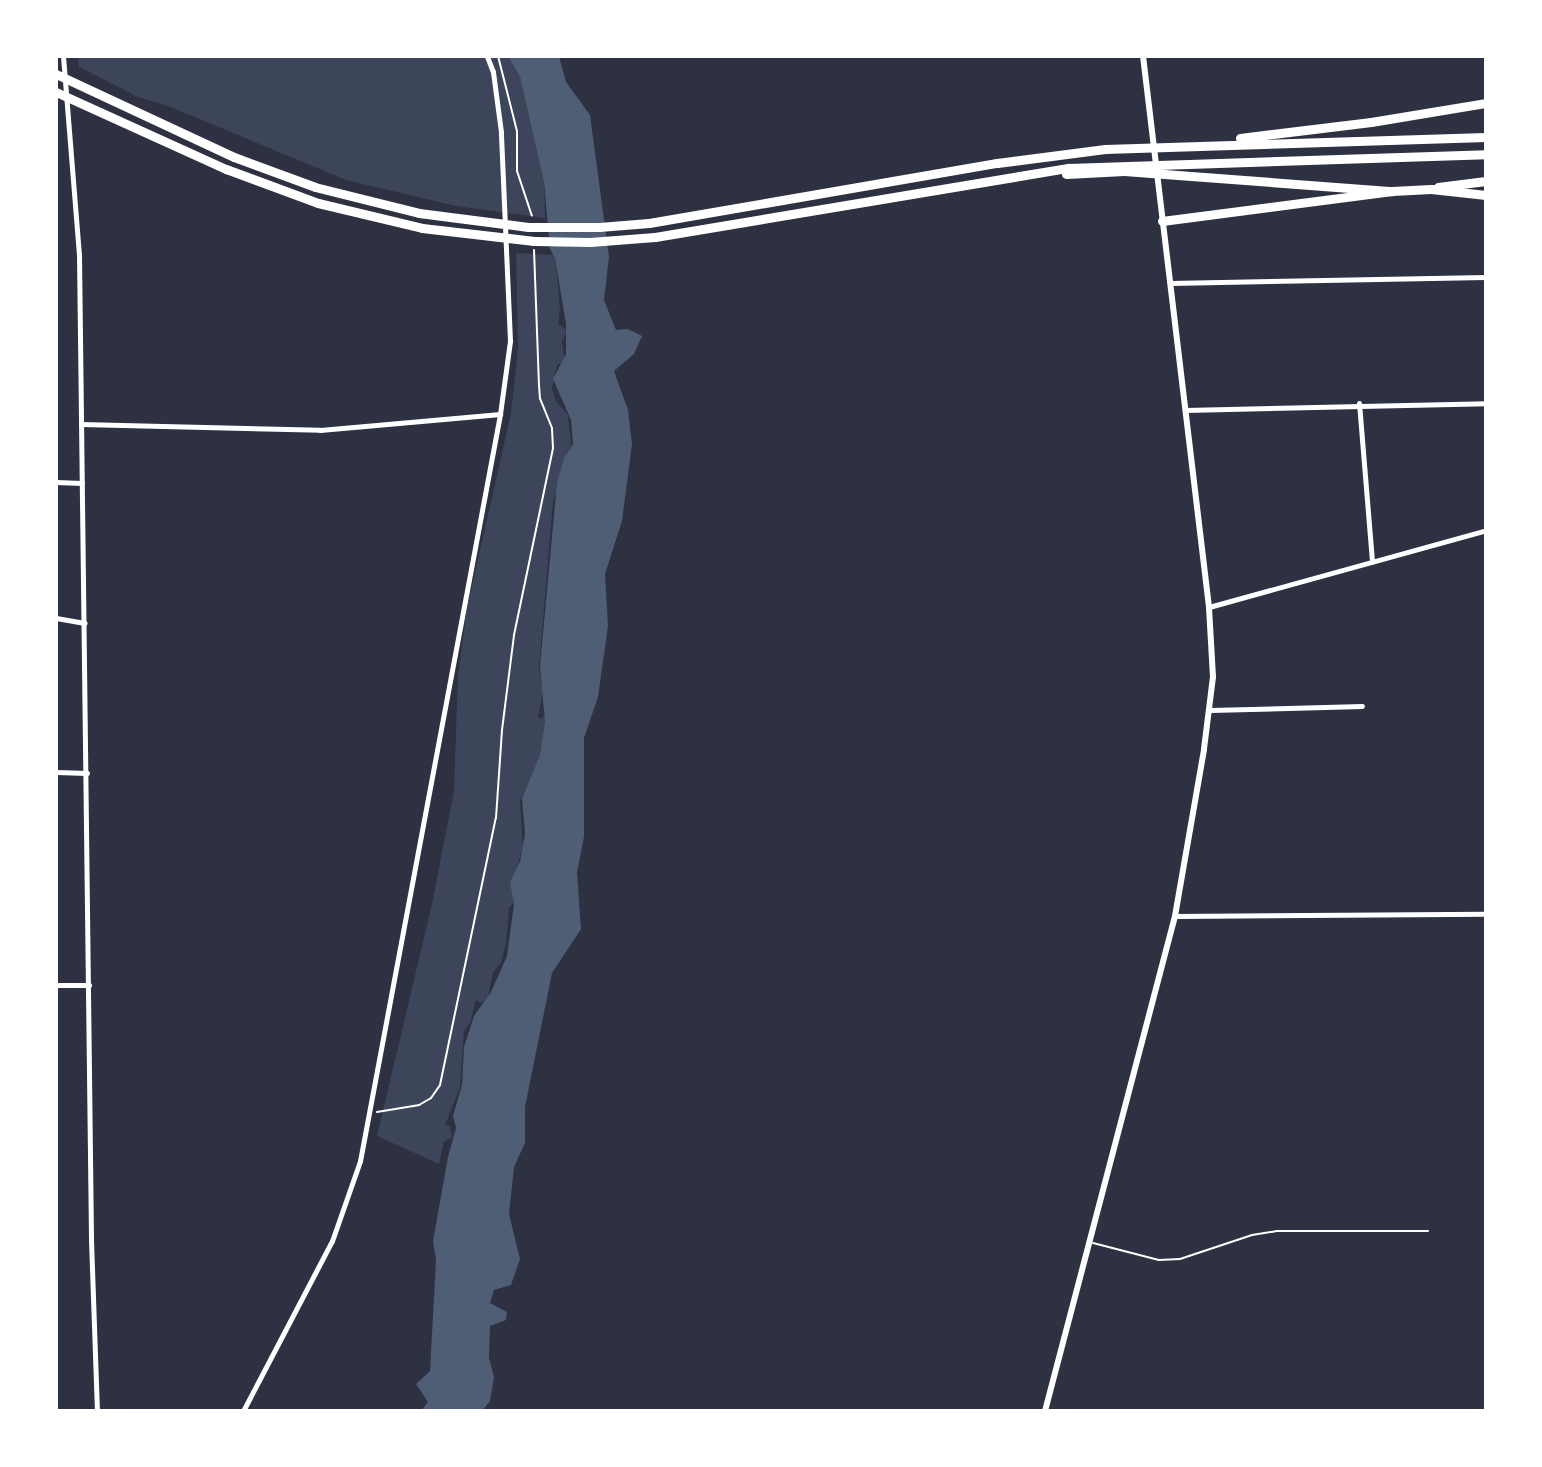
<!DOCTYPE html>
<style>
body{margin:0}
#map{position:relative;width:1542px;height:1467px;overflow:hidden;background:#2d3142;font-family:"PT Sans Narrow",sans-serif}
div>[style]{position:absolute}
.green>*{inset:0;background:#3c4559}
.water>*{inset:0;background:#4f5d75}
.path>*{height:2px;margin:-1px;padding:0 1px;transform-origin:1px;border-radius:1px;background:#fff}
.service>*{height:2px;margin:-1px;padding:0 1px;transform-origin:1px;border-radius:1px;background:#fff}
.minor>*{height:5px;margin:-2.5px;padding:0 2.5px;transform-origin:2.5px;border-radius:2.5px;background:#fff}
.tertiary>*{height:6px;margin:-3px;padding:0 3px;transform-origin:3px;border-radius:3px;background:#fff}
.motorway>*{height:9px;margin:-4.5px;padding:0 4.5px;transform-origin:4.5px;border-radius:4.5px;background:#fff}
span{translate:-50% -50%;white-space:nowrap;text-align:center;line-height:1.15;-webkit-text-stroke:7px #fff;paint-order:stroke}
.frame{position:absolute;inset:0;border:58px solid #fff;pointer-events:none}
</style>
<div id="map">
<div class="green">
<div style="clip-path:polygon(78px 56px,508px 56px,520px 77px,544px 182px,545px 218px,456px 206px,346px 180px,168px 106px,138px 97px,79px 67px)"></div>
<div style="clip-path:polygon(516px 253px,555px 255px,560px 307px,558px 324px,567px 330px,562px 342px,565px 361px,557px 365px,552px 388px,556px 401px,568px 415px,571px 445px,576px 446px,553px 501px,539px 668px,543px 692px,538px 717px,542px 719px,545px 714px,547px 720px,540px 757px,520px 801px,523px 846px,512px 885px,514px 902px,509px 908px,506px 943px,501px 963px,493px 972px,488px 997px,482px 1003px,476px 1000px,470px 1023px,464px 1031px,460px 1087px,445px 1125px,450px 1126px,452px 1137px,444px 1142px,439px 1164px,377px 1136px,432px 904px,454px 791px,458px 675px,467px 608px,511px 413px,518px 348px)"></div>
</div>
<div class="water">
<div style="clip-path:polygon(508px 56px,559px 56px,566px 82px,590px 115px,609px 257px,604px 300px,616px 330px,628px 329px,642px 336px,634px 354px,614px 371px,628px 410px,632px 444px,622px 521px,605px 574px,608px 626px,598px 697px,584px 738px,584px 837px,577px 872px,581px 929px,552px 973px,525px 1107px,525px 1143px,514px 1167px,509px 1214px,520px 1259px,511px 1285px,494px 1290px,490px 1303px,507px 1312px,506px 1320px,490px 1326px,489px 1358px,494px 1377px,490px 1401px,482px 1411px,421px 1411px,428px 1402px,416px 1384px,430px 1371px,436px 1260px,433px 1241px,448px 1157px,456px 1128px,453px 1116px,462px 1085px,464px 1047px,474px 1016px,491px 992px,507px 956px,514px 904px,510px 882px,520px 861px,525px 834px,522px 798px,540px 755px,545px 722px,540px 666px,557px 483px,564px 458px,573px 445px,571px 420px,553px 379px,566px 354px,566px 324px,555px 258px,550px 249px,544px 182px,520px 77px)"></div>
</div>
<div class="path">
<div style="left:498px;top:56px;width:77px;rotate:75.8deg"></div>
<div style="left:517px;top:131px;width:40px;rotate:90deg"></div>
<div style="left:517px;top:171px;width:47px;rotate:71.6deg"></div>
<div style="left:377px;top:1112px;width:43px;rotate:-9.5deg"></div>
<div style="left:419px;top:1105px;width:14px;rotate:-30deg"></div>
<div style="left:431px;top:1098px;width:16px;rotate:-55deg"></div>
<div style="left:440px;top:1085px;width:273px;rotate:-78.2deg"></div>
<div style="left:496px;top:818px;width:88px;rotate:-86.1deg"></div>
<div style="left:502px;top:730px;width:96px;rotate:-82.8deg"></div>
<div style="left:514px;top:635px;width:191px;rotate:-78.2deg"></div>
<div style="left:553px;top:448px;width:20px;rotate:-93deg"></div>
<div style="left:552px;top:428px;width:31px;rotate:-112deg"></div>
<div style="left:540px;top:399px;width:13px;rotate:-94deg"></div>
<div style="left:539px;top:386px;width:136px;rotate:-92.1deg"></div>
</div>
<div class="service">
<div style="left:1093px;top:1243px;width:68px;rotate:14.4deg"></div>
<div style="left:1159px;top:1260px;width:21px;rotate:-3deg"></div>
<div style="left:1180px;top:1259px;width:76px;rotate:-18.4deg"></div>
<div style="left:1252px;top:1235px;width:24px;rotate:-9deg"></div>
<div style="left:1276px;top:1231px;width:152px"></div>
</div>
<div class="minor">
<div style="left:63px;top:56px;width:200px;rotate:85.4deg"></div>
<div style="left:79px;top:255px;width:985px;rotate:89.3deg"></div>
<div style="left:91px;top:1240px;width:171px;rotate:88deg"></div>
<div style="left:1170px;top:283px;width:316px;rotate:-1.1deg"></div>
<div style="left:1359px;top:403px;width:159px;rotate:85.3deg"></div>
<div style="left:1185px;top:410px;width:301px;rotate:-1.3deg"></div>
<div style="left:81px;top:424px;width:239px;rotate:1.4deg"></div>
<div style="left:320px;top:430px;width:181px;rotate:-5.1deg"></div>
<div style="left:56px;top:482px;width:26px;rotate:2deg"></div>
<div style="left:1209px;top:607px;width:288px;rotate:-15.5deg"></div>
<div style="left:56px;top:618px;width:29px;rotate:10deg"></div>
<div style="left:1210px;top:710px;width:152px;rotate:-1.5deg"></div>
<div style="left:56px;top:772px;width:31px;rotate:2deg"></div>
<div style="left:1175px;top:916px;width:311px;rotate:-0.4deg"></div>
<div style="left:56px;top:985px;width:33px"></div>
<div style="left:243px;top:1411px;width:192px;rotate:-62.4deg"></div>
<div style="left:332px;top:1241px;width:85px;rotate:-70.7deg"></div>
<div style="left:360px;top:1161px;width:760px;rotate:-79.38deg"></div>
<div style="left:500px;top:414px;width:74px;rotate:-82.2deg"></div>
<div style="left:510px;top:341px;width:209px;rotate:-92.5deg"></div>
<div style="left:501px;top:132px;width:61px;rotate:-97.6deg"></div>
<div style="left:493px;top:72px;width:17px;rotate:-111deg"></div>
</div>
<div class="tertiary">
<div style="left:1045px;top:1411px;width:512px;rotate:-75.28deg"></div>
<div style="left:1175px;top:916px;width:169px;rotate:-80.1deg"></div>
<div style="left:1204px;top:749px;width:73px;rotate:-82.9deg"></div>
<div style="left:1213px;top:677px;width:70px;rotate:-93.3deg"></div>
<div style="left:1209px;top:607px;width:555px;rotate:-96.83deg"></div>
</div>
<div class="motorway">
<div style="left:56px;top:74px;width:196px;rotate:25deg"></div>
<div style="left:234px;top:157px;width:86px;rotate:20.3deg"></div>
<div style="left:315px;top:187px;width:107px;rotate:14deg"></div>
<div style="left:419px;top:213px;width:110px;rotate:7.3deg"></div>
<div style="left:528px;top:227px;width:71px"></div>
<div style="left:599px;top:227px;width:50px;rotate:-4.6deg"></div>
<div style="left:649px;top:223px;width:353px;rotate:-9.8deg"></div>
<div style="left:997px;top:163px;width:109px;rotate:-7.4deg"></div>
<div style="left:1105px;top:149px;width:381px;rotate:-1.8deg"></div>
<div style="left:56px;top:92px;width:187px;rotate:24.4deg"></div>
<div style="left:226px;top:169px;width:98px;rotate:20.3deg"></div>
<div style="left:318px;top:203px;width:107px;rotate:13.5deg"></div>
<div style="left:422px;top:228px;width:113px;rotate:6.6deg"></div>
<div style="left:534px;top:241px;width:56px;rotate:1deg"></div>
<div style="left:590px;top:242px;width:65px;rotate:-4.4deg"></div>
<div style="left:655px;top:237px;width:419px;rotate:-9.5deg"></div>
<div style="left:1068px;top:168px;width:418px;rotate:-1.9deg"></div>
<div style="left:1240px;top:138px;width:132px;rotate:-7deg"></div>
<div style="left:1371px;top:122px;width:117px;rotate:-9.4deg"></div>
<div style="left:1066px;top:174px;width:58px;rotate:-3deg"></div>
<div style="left:1124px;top:171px;width:269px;rotate:4.3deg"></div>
<div style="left:1438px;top:187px;width:48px;rotate:-7.1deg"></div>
<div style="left:1162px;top:221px;width:232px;rotate:-7.4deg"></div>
<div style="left:1392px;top:191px;width:39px;rotate:-3deg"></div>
<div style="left:1431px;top:189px;width:55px;rotate:6.2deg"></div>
</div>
<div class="frame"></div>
</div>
